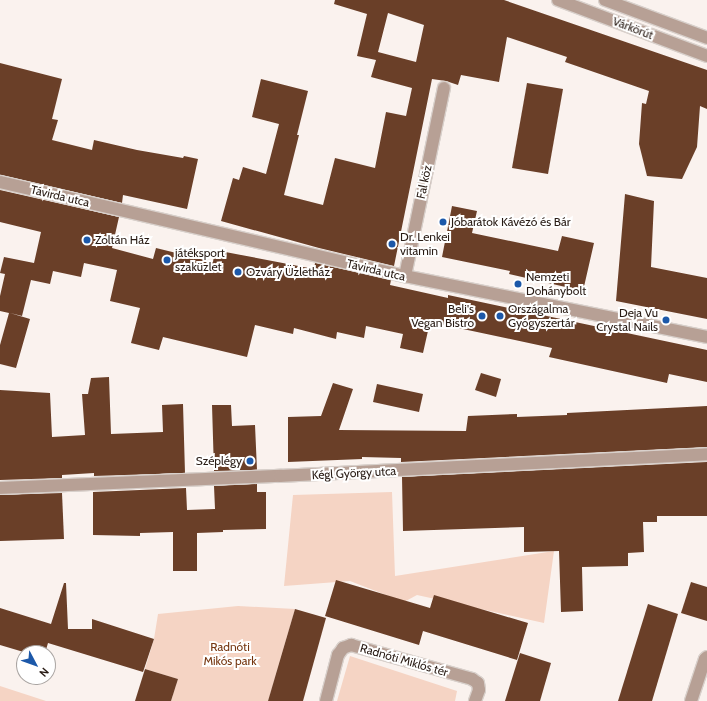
<!DOCTYPE html>
<meta charset="utf-8">
<style>
body{margin:0}
#map{position:relative;width:707px;height:701px;overflow:hidden;background:#faf2ee;font-family:Cabin,sans-serif}
div>[style]{position:absolute}
.green>*{inset:0;background:#f5d4c4}
.building>*{inset:0;background:#6a3f28}
.roads{filter:drop-shadow(1px 0 #d8d0cb) drop-shadow(-1px 0 #d8d0cb) drop-shadow(0 1px #d8d0cb) drop-shadow(0 -1px #d8d0cb)}
.minor>*{height:12px;margin:-6px;padding:0 6px;transform-origin:6px;border-radius:6px;background:#b7a095}
.dots>*{width:11px;height:11px;translate:-50% -50%;box-sizing:border-box;border:2px solid #fff;border-radius:50%}
span{translate:-50% -50%;white-space:nowrap;text-align:center;line-height:1.15;-webkit-text-stroke:4px #fff;paint-order:stroke}
.street-label{font-size:12px;color:#281b14}
.poi-label{font-size:12px;color:#281b14}
.left{translate:0 -50%;text-align:left}
.right{translate:-100% -50%;text-align:right}
.park-label{font-size:12px;color:#753610}
.north{position:absolute;left:16px;top:645px;width:40px;height:40px;box-sizing:border-box;background:#fff;border:1px solid #a9a4a1;border-radius:50%;rotate:131deg;font-size:11px;font-weight:700;line-height:16px;text-align:center;color:#281b14}
.north::after{content:'';display:block;margin:auto;width:14px;height:18px;background:#1c58a9;clip-path:polygon(50% 0,100% 100%,50% 72%,0 100%)}
</style>
<div id="map">
<div class="green">
<div style="clip-path:polygon(392px 492px,395px 576px,554px 551px,544px 623px,417px 595px,404px 602px,350px 581px,284px 586px,293px 495px)"></div>
<div style="clip-path:polygon(238px 606px,295px 609px,268px 701px,171px 701px,178px 679px,145px 669px,154px 639px,158px 614px)"></div>
<div style="clip-path:polygon(350px 656px,457px 691px,455px 701px,337px 701px)"></div>
<div style="clip-path:polygon(0 686px,46px 701px,0 701px)"></div>
</div>
<div class="building">
<div style="clip-path:polygon(evenodd,335px 0,504px 0,707px 70px,707px 109px,700px 106px,697px 147px,682px 179px,647px 176px,639px 144px,642px 103px,646px 104px,649px 91px,565px 62px,567px 57px,507px 37px,499px 82px,461px 75px,458px 85px,446px 81px,432px 79px,394px 266px,319px 248px,221px 221px,233px 178px,239px 180px,243px 167px,266px 174px,279px 124px,252px 117px,261px 79px,308px 91px,297px 135px,299px 135px,284px 195px,323px 205px,335px 158px,375px 168px,386px 112px,406px 116px,412px 88px,371px 77px,376px 60px,357px 56px,367px 14px,334px 4px,335px 0,388px 13px,424px 25px,416px 62px,378px 52px,388px 13px)"></div>
<div style="clip-path:polygon(0 63px,62px 79px,52px 119px,58px 120px,52px 140px,92px 150px,94px 140px,137px 150px,183px 158px,184px 156px,198px 159px,187px 209px,123px 195px,122px 203px,0 175px)"></div>
<div style="clip-path:polygon(527px 83px,563px 89px,548px 174px,512px 168px)"></div>
<div style="clip-path:polygon(0 190px,119px 217px,112px 248px,153px 259px,156px 248px,213px 262px,215px 250px,314px 269px,315px 263px,391px 280px,390px 285px,448px 298px,448px 295px,707px 350px,707px 382px,669px 374px,667px 383px,549px 357px,552px 348px,430px 322px,423px 353px,400px 348px,403px 334px,366px 326px,364px 338px,337px 332px,336px 339px,294px 328px,293px 334px,255px 325px,247px 357px,163px 337px,159px 350px,131px 343px,140px 308px,110px 301px,117px 270px,84px 263px,81px 277px,53px 271px,50px 284px,31px 280px,22px 316px,10px 313px,30px 319px,16px 368px,0 364px,0 345px,9px 313px,0 311px,0 296px,5px 274px,0 273px,4px 257px,34px 263px,41px 232px,0 222px)"></div>
<div style="clip-path:polygon(625px 194px,654px 201px,651px 267px,707px 278px,707px 319px,616px 301px)"></div>
<div style="clip-path:polygon(452px 206px,477px 211px,472px 233px,558px 251px,562px 236px,594px 243px,583px 291px,509px 274px,510px 271px,442px 257px)"></div>
<div style="clip-path:polygon(481px 373px,501px 379px,496px 397px,475px 390px)"></div>
<div style="clip-path:polygon(109px 377px,111px 434px,163px 432px,162px 405px,183px 404px,185px 473px,94px 476px,94px 473px,62px 475px,62px 478px,0 480px,0 390px,50px 393px,52px 437px,85px 435px,82px 394px,88px 394px,91px 378px)"></div>
<div style="clip-path:polygon(333px 383px,353px 389px,339px 430px,466px 431px,468px 416px,517px 414px,517px 417px,567px 415px,567px 413px,707px 406px,707px 447px,401px 462px,401px 458px,362px 457px,362px 459px,288px 462px,288px 417px,321px 416px)"></div>
<div style="clip-path:polygon(377px 384px,423px 394px,419px 412px,373px 402px)"></div>
<div style="clip-path:polygon(212px 405px,231px 405px,232px 426px,255px 425px,257px 470px,214px 471px)"></div>
<div style="clip-path:polygon(707px 462px,707px 516px,657px 516px,657px 522px,643px 522px,644px 552px,628px 553px,628px 566px,582px 567px,583px 611px,561px 612px,559px 551px,524px 552px,524px 527px,403px 531px,402px 477px)"></div>
<div style="clip-path:polygon(257px 484px,257px 492px,266px 492px,266px 529px,223px 530px,223px 532px,197px 533px,197px 571px,173px 571px,173px 532px,140px 533px,140px 536px,93px 535px,93px 492px,186px 488px,187px 510px,215px 509px,214px 486px)"></div>
<div style="clip-path:polygon(62px 493px,64px 539px,0 541px,0 495px)"></div>
<div style="clip-path:polygon(336px 580px,430px 608px,434px 595px,528px 623px,517px 660px,423px 631px,419px 645px,325px 616px)"></div>
<div style="clip-path:polygon(691px 582px,707px 587px,707px 621px,681px 613px)"></div>
<div style="clip-path:polygon(64px 583px,66px 583px,68px 629px,92px 629px,92px 619px,154px 639px,143px 672px,48px 643px,45px 653px,27px 653px,0 645px,0 608px,51px 624px)"></div>
<div style="clip-path:polygon(648px 604px,678px 614px,652px 701px,618px 701px)"></div>
<div style="clip-path:polygon(295px 609px,326px 618px,303px 701px,268px 701px)"></div>
<div style="clip-path:polygon(520px 653px,551px 663px,540px 701px,505px 701px)"></div>
<div style="clip-path:polygon(145px 669px,178px 679px,171px 701px,135px 701px)"></div>
</div>
<div class="roads">
<div class="minor">
<div style="left:558px;top:0;width:159px;rotate:20.6deg"></div>
<div style="left:605px;top:0;width:109px;rotate:20.4deg"></div>
<div style="left:0;top:182px;width:416px;rotate:13.1deg"></div>
<div style="left:405px;top:276px;width:308px;rotate:11.4deg"></div>
<div style="left:405px;top:276px;width:192px;rotate:-78.3deg"></div>
<div style="left:0;top:488px;width:280px;rotate:-2.5deg"></div>
<div style="left:280px;top:476px;width:428px;rotate:-2.9deg"></div>
<div style="left:326px;top:701px;width:48px;rotate:-75.4deg"></div>
<div style="left:338px;top:655px;width:9px;rotate:-54deg"></div>
<div style="left:343px;top:648px;width:9px;rotate:-21deg"></div>
<div style="left:351px;top:645px;width:126px;rotate:15.7deg"></div>
<div style="left:472px;top:679px;width:7px;rotate:34deg"></div>
<div style="left:478px;top:683px;width:7px;rotate:82deg"></div>
<div style="left:479px;top:690px;width:12px;rotate:110deg"></div>
<div style="left:691px;top:701px;width:44px;rotate:-71.6deg"></div>
<div style="left:705px;top:659px;width:3px;rotate:-45deg"></div>
</div>
</div>
<div class="dots">
<div style="left:443px;top:222px;background:#1c58a9"></div>
<div style="left:87px;top:240px;background:#1c58a9"></div>
<div style="left:392px;top:244px;background:#1c58a9"></div>
<div style="left:167px;top:260px;background:#1c58a9"></div>
<div style="left:238px;top:272px;background:#1c58a9"></div>
<div style="left:518px;top:284px;background:#1c58a9"></div>
<div style="left:482px;top:316px;background:#1c58a9"></div>
<div style="left:500px;top:316px;background:#1c58a9"></div>
<div style="left:666px;top:320px;background:#1c58a9"></div>
<div style="left:250px;top:461px;background:#1c58a9"></div>
</div>
<div class="street-label">
<span style="left:633px;top:28px;rotate:21deg">Várkörút</span>
<span style="left:424px;top:182px;rotate:-78deg">Fal köz</span>
<span style="left:60px;top:196px;rotate:13deg">Távirda utca</span>
<span style="left:376px;top:270px;rotate:13deg">Távirda utca</span>
<span style="left:354px;top:473px;rotate:-3deg">Kégl György utca</span>
<span style="left:404px;top:660px;rotate:16deg">Radnóti Miklós tér</span>
</div>
<div class="poi-label">
<span class="left" style="left:451px;top:222px">Jóbarátok Kávézó és Bár</span>
<span class="left" style="left:400px;top:244px">Dr. Lenkei<br>vitamin</span>
<span class="left" style="left:95px;top:240px">Zoltán Ház</span>
<span class="left" style="left:175px;top:260px">játéksport<br>szaküzlet</span>
<span class="left" style="left:246px;top:272px">Ozváry Üzletház</span>
<span class="left" style="left:526px;top:284px">Nemzeti<br>Dohánybolt</span>
<span class="right" style="left:474px;top:316px">Beli's<br>Vegan Bistro</span>
<span class="left" style="left:508px;top:316px">Országalma<br>Gyógyszertár</span>
<span class="right" style="left:658px;top:320px">Deja Vu<br>Crystal Nails</span>
<span class="right" style="left:242px;top:461px">Széplégy</span>
</div>
<div class="park-label">
<span style="left:230px;top:654px">Radnóti<br>Mikós park</span>
</div>
<div class="north">N</div>
</div>
